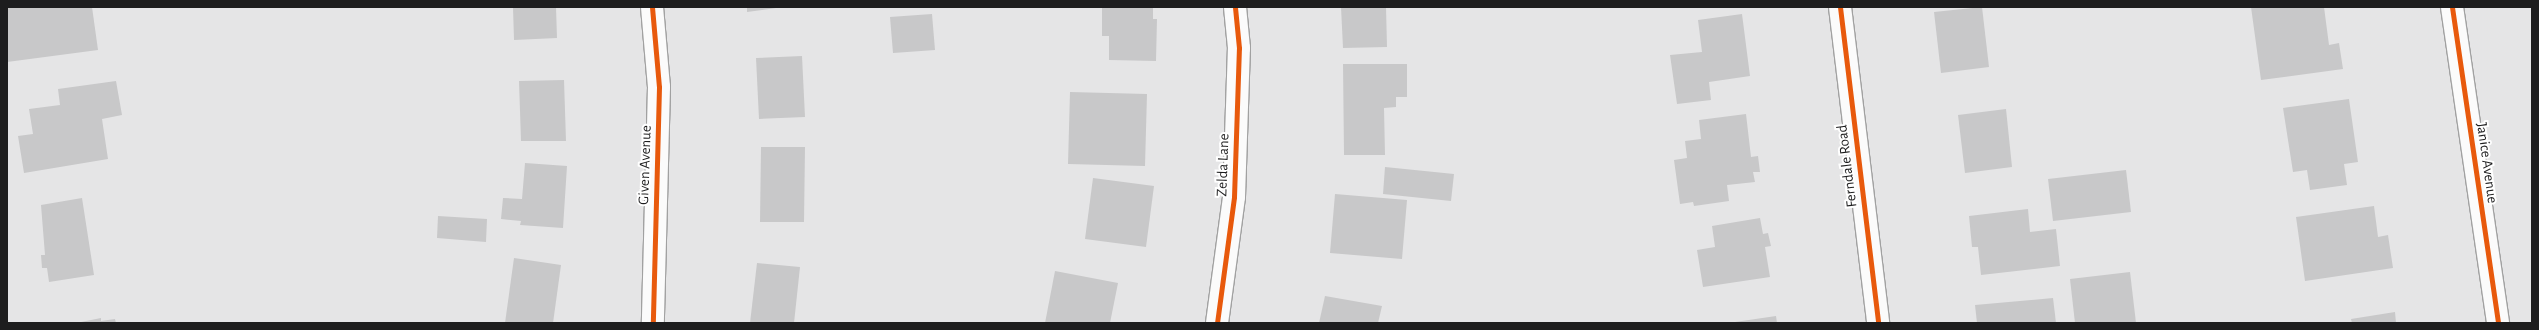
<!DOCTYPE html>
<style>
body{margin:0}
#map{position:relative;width:2539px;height:330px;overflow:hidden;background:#e5e5e6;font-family:"Alegreya Sans",sans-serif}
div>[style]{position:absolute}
.building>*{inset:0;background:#c8c8c9}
.roads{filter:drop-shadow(1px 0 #a1a1a1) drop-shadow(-1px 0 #a1a1a1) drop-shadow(0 1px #a1a1a1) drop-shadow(0 -1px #a1a1a1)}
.minor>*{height:22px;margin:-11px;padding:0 11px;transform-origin:11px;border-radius:11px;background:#fbfbfb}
.cycleway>*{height:5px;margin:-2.5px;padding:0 2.5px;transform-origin:2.5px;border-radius:2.5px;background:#e8590c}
span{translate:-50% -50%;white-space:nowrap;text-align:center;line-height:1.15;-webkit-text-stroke:4px #fff;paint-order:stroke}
.street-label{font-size:15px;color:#1d1d1e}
.frame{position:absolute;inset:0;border:8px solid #1d1d1e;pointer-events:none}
</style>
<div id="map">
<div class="building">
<div style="clip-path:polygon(7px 7px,92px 7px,98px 50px,7px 62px)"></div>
<div style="clip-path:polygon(513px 7px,556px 7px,557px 38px,514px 40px)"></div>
<div style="clip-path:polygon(747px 7px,776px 7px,776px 8px,747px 12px)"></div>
<div style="clip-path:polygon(1102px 7px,1153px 7px,1153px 19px,1157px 19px,1156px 61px,1109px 60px,1109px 36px,1102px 36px)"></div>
<div style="clip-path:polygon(1341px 7px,1386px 7px,1387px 47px,1343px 48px)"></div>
<div style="clip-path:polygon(1982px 7px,1989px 67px,1941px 73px,1934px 12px)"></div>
<div style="clip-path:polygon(2251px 7px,2324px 7px,2329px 45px,2339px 43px,2343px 69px,2261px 80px)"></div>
<div style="clip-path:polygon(932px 14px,935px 50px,893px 53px,890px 17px)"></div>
<div style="clip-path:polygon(1742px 14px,1750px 76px,1709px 82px,1711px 100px,1677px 104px,1670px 55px,1702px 52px,1698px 20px)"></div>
<div style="clip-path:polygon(802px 56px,805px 117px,759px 119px,756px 58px)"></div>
<div style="clip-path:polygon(1343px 64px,1407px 64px,1407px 97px,1396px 97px,1396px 107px,1384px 108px,1385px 155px,1344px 155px)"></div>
<div style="clip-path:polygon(564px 80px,566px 141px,521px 141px,519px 81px)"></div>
<div style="clip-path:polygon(116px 81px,122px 115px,102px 119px,108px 159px,24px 173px,18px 136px,33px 134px,29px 109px,60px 105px,58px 89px)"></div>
<div style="clip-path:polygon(1070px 92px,1147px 94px,1145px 166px,1068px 164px)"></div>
<div style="clip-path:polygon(2349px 99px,2358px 162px,2344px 164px,2347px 185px,2310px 190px,2307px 170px,2293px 172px,2283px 108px)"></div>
<div style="clip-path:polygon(2006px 109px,2012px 167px,1965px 173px,1958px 115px)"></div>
<div style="clip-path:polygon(1746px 114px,1751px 157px,1758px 156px,1760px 172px,1753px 172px,1755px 182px,1727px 185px,1729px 201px,1694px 206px,1693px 202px,1680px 204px,1674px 160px,1687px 158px,1685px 141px,1701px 139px,1699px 120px)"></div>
<div style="clip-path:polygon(761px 147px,805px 147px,804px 222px,760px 222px)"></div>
<div style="clip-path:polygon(525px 163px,567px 166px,563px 228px,520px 225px,521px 221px,501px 219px,503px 198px,522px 199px)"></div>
<div style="clip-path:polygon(1385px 167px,1454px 174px,1451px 201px,1383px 194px)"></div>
<div style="clip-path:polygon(2126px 170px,2131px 212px,2053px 221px,2048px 179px)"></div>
<div style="clip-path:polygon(1093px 178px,1154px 186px,1146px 247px,1085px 239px)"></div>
<div style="clip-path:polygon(1335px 194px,1407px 200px,1402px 259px,1330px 253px)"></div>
<div style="clip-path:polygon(82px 198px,94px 275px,49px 282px,47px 268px,42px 268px,41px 255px,45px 255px,41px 205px)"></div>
<div style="clip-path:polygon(2374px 206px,2378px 237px,2388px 235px,2393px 268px,2305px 281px,2296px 217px)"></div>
<div style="clip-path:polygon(2028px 209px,2030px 232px,2056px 229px,2060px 266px,1981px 275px,1978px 247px,1972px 247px,1969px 216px)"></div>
<div style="clip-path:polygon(438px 216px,487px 219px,486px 242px,437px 238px)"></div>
<div style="clip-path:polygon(1760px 218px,1763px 234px,1768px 233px,1771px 246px,1765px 247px,1770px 277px,1703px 287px,1697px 250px,1715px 247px,1712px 226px)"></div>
<div style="clip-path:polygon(514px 258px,561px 265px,553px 323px,505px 323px)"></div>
<div style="clip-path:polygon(757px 263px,800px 267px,794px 323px,750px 323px)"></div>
<div style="clip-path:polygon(1055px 271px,1118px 283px,1110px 323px,1045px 323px)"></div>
<div style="clip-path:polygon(2130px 272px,2136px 323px,2075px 323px,2070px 279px)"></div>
<div style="clip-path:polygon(1325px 296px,1382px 306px,1378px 323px,1319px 323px)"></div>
<div style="clip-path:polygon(2053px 298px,2056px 323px,1977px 323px,1975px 305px)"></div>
<div style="clip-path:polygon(2395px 312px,2396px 323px,2352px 323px,2351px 319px)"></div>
<div style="clip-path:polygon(1776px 316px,1777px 323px,1736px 323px,1735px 322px)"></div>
<div style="clip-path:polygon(101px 318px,101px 321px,115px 319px,116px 323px,76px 323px)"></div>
</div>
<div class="roads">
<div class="minor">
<div style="left:652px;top:7px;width:80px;rotate:85deg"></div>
<div style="left:659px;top:87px;width:236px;rotate:91.5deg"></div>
<div style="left:1840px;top:7px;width:318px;rotate:83.1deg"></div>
<div style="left:2452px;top:7px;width:319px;rotate:81.7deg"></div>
<div style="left:1217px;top:323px;width:127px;rotate:-82.3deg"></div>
<div style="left:1234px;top:197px;width:149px;rotate:-88.1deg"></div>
<div style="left:1239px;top:48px;width:41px;rotate:-95.6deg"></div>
</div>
</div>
<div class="cycleway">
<div style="left:652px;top:7px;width:80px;rotate:85deg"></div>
<div style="left:659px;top:87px;width:236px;rotate:91.5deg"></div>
<div style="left:1840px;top:7px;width:318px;rotate:83.1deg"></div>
<div style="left:2452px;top:7px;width:319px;rotate:81.7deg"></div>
<div style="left:1217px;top:323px;width:127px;rotate:-82.3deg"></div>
<div style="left:1234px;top:197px;width:149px;rotate:-88.1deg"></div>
<div style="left:1239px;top:48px;width:41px;rotate:-95.6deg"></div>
</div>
<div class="street-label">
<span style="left:2487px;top:163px;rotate:82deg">Janice Avenue</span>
<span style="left:645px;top:165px;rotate:-88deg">Given Avenue</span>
<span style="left:1223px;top:165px;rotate:-88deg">Zelda Lane</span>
<span style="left:1847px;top:166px;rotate:-97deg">Ferndale Road</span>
</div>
<div class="frame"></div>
</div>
